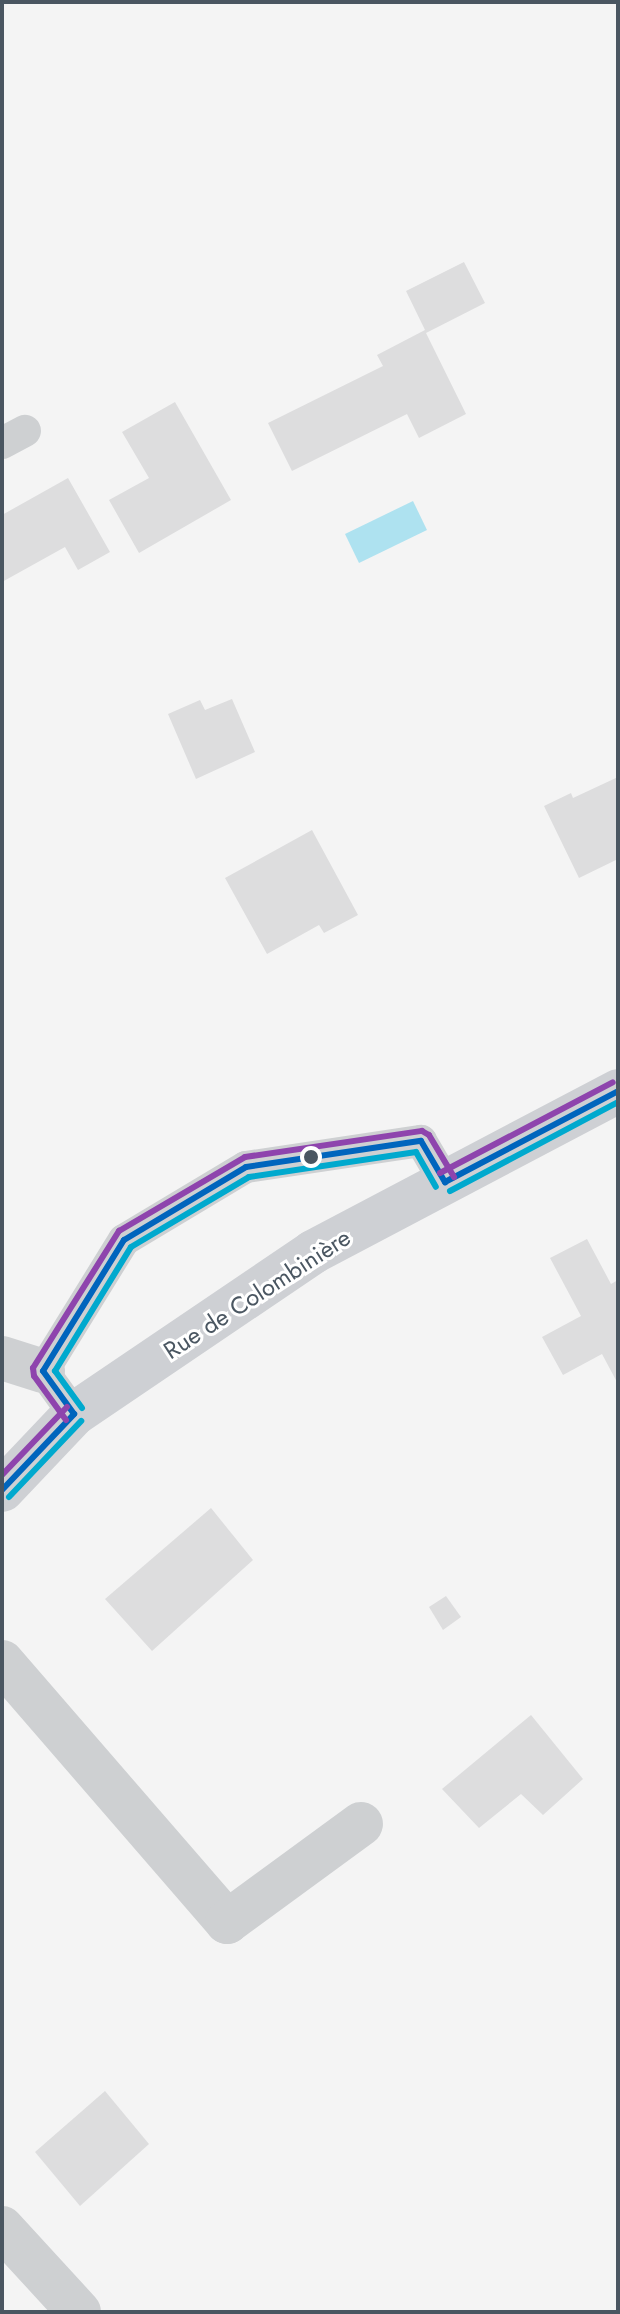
<!DOCTYPE html>
<meta charset="utf-8">
<style>
body{margin:0}
#map{position:relative;width:620px;height:2314px;overflow:hidden;background:#f4f4f4;font-family:Jost,sans-serif}
div>[style]{position:absolute}
.water>*{inset:0;background:#aee2f0}
.building>*{inset:0;background:#ddddde}
.lane>*{height:32px;margin:-16px;padding:0 16px;transform-origin:16px;border-radius:16px;background:#ced0d2}
.street>*{height:44px;margin:-22px;padding:0 22px;transform-origin:22px;border-radius:22px;background:#ced0d2}
.secondary>*{height:44px;margin:-22px;padding:0 22px;transform-origin:22px;border-radius:22px;background:#ced0d4}
.bus-1>*{height:6px;margin:-3px;padding:0 3px;transform-origin:3px;border-radius:3px;background:#0065bd}
.bus-2>*{height:6px;margin:-3px;padding:0 3px;transform-origin:3px;border-radius:3px;background:#00a9ce}
.bus-3>*{height:6px;margin:-3px;padding:0 3px;transform-origin:3px;border-radius:3px;background:#8e44ad}
.dots>*{width:22px;height:22px;translate:-50% -50%;box-sizing:border-box;border:4px solid #fff;border-radius:50%}
span{translate:-50% -50%;white-space:nowrap;text-align:center;line-height:1.15;-webkit-text-stroke:6px #fff;paint-order:stroke}
.street-label{font-size:24px;color:#4a5661}
.frame{position:absolute;inset:0;border:4px solid #4a5661;pointer-events:none}
</style>
<div id="map">
<div class="water">
<div style="clip-path:polygon(413px 501px,427px 530px,359px 563px,345px 534px)"></div>
</div>
<div class="building">
<div style="clip-path:polygon(464px 262px,485px 303px,426px 333px,466px 414px,419px 438px,407px 414px,292px 471px,268px 423px,383px 366px,377px 355px,425px 330px,406px 291px)"></div>
<div style="clip-path:polygon(175px 402px,231px 500px,139px 553px,109px 500px,149px 478px,122px 432px)"></div>
<div style="clip-path:polygon(68px 478px,110px 552px,78px 570px,65px 547px,2px 582px,2px 515px)"></div>
<div style="clip-path:polygon(232px 699px,255px 752px,196px 779px,168px 714px,200px 700px,205px 710px)"></div>
<div style="clip-path:polygon(618px 777px,618px 859px,579px 878px,544px 806px,571px 793px,573px 798px)"></div>
<div style="clip-path:polygon(312px 830px,358px 915px,324px 933px,319px 925px,267px 954px,225px 878px)"></div>
<div style="clip-path:polygon(587px 1239px,611px 1284px,618px 1280px,618px 1384px,602px 1354px,563px 1375px,542px 1337px,581px 1316px,550px 1258px)"></div>
<div style="clip-path:polygon(211px 1508px,253px 1560px,152px 1651px,105px 1599px)"></div>
<div style="clip-path:polygon(446px 1596px,461px 1617px,443px 1630px,429px 1607px)"></div>
<div style="clip-path:polygon(531px 1715px,583px 1779px,543px 1815px,521px 1794px,479px 1828px,442px 1789px)"></div>
<div style="clip-path:polygon(105px 2091px,149px 2144px,80px 2206px,35px 2152px)"></div>
</div>
<div class="lane">
<div style="left:2px;top:443px;width:26px;rotate:-28deg"></div>
<div style="left:74px;top:1414px;width:53px;rotate:-125.8deg"></div>
<div style="left:43px;top:1371px;width:154px;rotate:-58.3deg"></div>
<div style="left:124px;top:1240px;width:142px;rotate:-30.9deg"></div>
<div style="left:246px;top:1167px;width:177px;rotate:-8.5deg"></div>
<div style="left:421px;top:1141px;width:48px;rotate:59.7deg"></div>
</div>
<div class="street">
<div style="left:2px;top:1358px;width:43px;rotate:17.6deg"></div>
<div style="left:2px;top:1662px;width:344px;rotate:49.1deg"></div>
<div style="left:227px;top:1922px;width:166px;rotate:-36.2deg"></div>
<div style="left:2px;top:2228px;width:114px;rotate:47.5deg"></div>
</div>
<div class="secondary">
<div style="left:2px;top:1490px;width:105px;rotate:-46.5deg"></div>
<div style="left:74px;top:1414px;width:289px;rotate:-34.1deg"></div>
<div style="left:313px;top:1252px;width:345px;rotate:-27.8deg"></div>
</div>
<div class="bus-1">
<div style="left:445px;top:1182px;width:195px;rotate:-27.7deg"></div>
<div style="left:74px;top:1414px;width:53px;rotate:-125.8deg"></div>
<div style="left:43px;top:1371px;width:154px;rotate:-58.3deg"></div>
<div style="left:124px;top:1240px;width:142px;rotate:-30.9deg"></div>
<div style="left:246px;top:1167px;width:177px;rotate:-8.5deg"></div>
<div style="left:421px;top:1141px;width:48px;rotate:59.7deg"></div>
<div style="left:2px;top:1490px;width:105px;rotate:-46.5deg"></div>
</div>
<div class="bus-2">
<div style="left:450px;top:1191px;width:190px;rotate:-27.9deg"></div>
<div style="left:82px;top:1408px;width:46px;rotate:-126.1deg"></div>
<div style="left:55px;top:1371px;width:145px;rotate:-58.5deg"></div>
<div style="left:131px;top:1247px;width:137px;rotate:-30.7deg"></div>
<div style="left:249px;top:1177px;width:169px;rotate:-8.5deg"></div>
<div style="left:416px;top:1152px;width:40px;rotate:60.3deg"></div>
<div style="left:9px;top:1497px;width:105px;rotate:-46.5deg"></div>
</div>
<div class="bus-3">
<div style="left:440px;top:1173px;width:195px;rotate:-27.7deg"></div>
<div style="left:66px;top:1420px;width:54px;rotate:-126deg"></div>
<div style="left:34px;top:1376px;width:8px;rotate:-97deg"></div>
<div style="left:33px;top:1368px;width:162px;rotate:-57.9deg"></div>
<div style="left:119px;top:1231px;width:146px;rotate:-30.4deg"></div>
<div style="left:245px;top:1157px;width:179px;rotate:-8.4deg"></div>
<div style="left:422px;top:1131px;width:8px;rotate:30deg"></div>
<div style="left:429px;top:1135px;width:49px;rotate:59.2deg"></div>
<div style="left:2px;top:1475px;width:94px;rotate:-46.3deg"></div>
</div>
<div class="dots">
<div style="left:311px;top:1157px;background:#4a5661"></div>
</div>
<div class="street-label">
<span style="left:257px;top:1294px;rotate:-33deg">Rue de Colombinière</span>
</div>
<div class="frame"></div>
</div>
